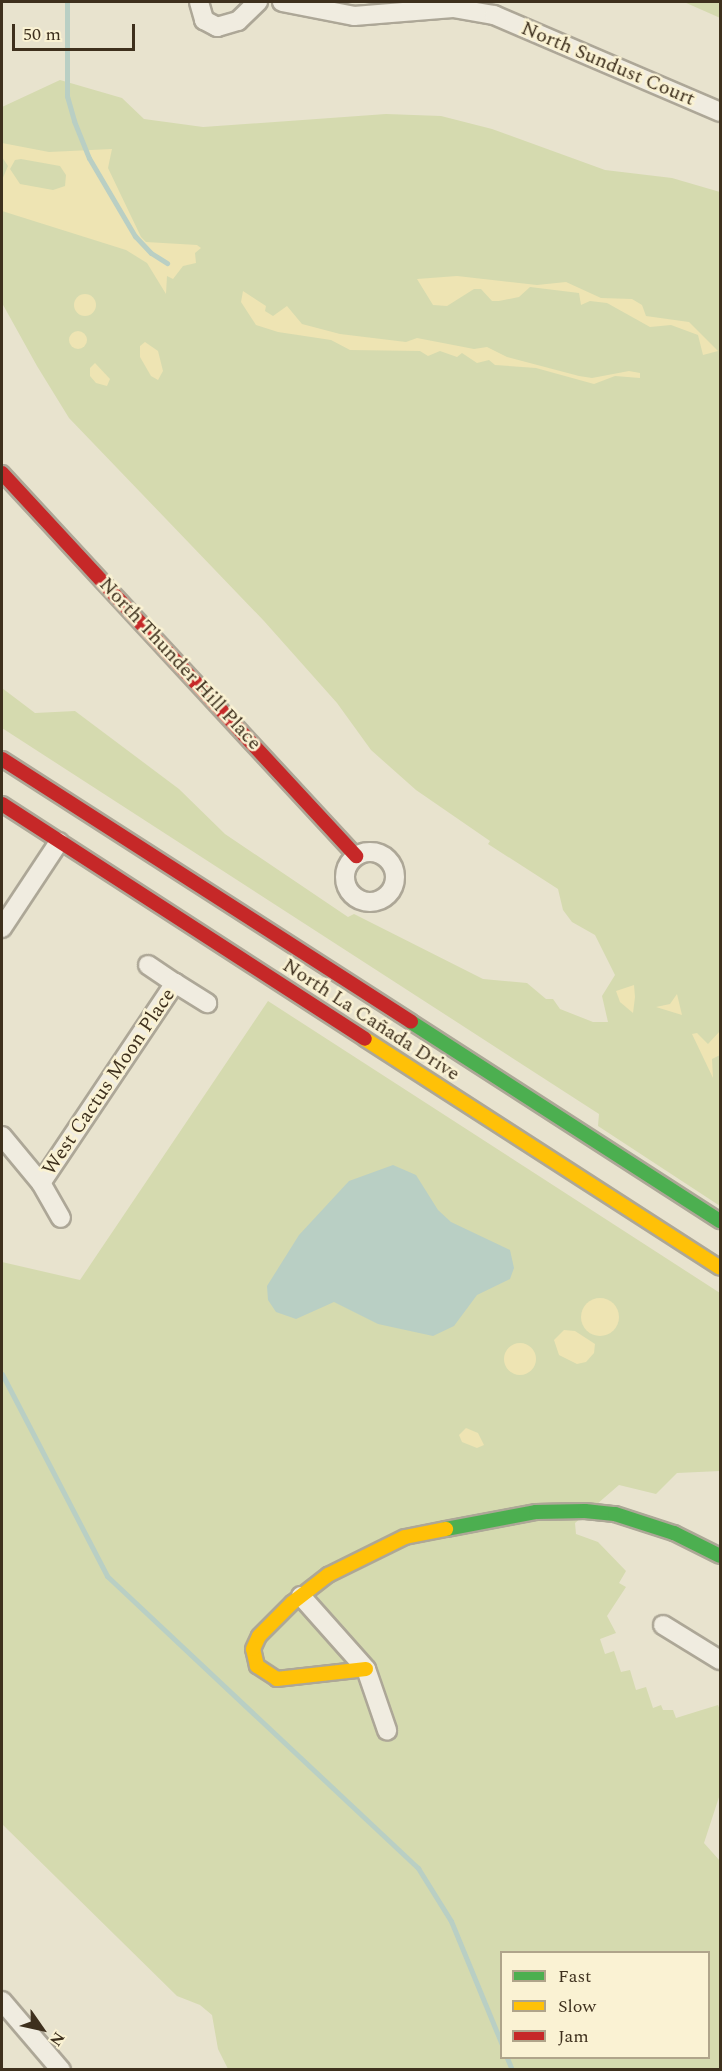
<!DOCTYPE html>
<meta charset="utf-8">
<style>
body{margin:0}
#map{position:relative;width:722px;height:2071px;overflow:hidden;background:#e8e3ce;font-family:Spectral,serif}
div>[style]{position:absolute}
.green>*{inset:0;background:#d5daaf}
.sand>*{inset:0;background:#eee4b3}
.round{border-radius:50%}
.water>*{inset:0;background:#b9cfc4}
.stream>*{height:5px;margin:-2.5px;padding:0 2.5px;transform-origin:2.5px;border-radius:2.5px;background:#b9cfc4}
.roads{filter:drop-shadow(2px 0 #ada797) drop-shadow(-2px 0 #ada797) drop-shadow(0 2px #ada797) drop-shadow(0 -2px #ada797)}
.street>*{height:18px;margin:-9px;padding:0 9px;transform-origin:9px;border-radius:9px;background:#f0ece0}
.street>.ring{margin:-9px;padding:0;box-sizing:content-box;background:none;border:18px solid #f0ece0;border-radius:50%}
.fast>*{height:14px;margin:-7px;padding:0 7px;transform-origin:7px;border-radius:7px;background:#4caf50}
.slow>*{height:14px;margin:-7px;padding:0 7px;transform-origin:7px;border-radius:7px;background:#ffc107}
.jam>*{height:14px;margin:-7px;padding:0 7px;transform-origin:7px;border-radius:7px;background:#c62828}
span{translate:-50% -50%;white-space:nowrap;text-align:center;line-height:1.15;-webkit-text-stroke:5px #faf2d3;paint-order:stroke}
.street-label{font-size:20px;color:#3e301d}
.frame{position:absolute;inset:0;border:3px solid #3e301d;pointer-events:none}
.legend{position:absolute;left:500px;top:1951px;width:210px;height:108px;box-sizing:border-box;background:#faf2d3;border:2px solid #afa48a;margin:0;padding:8px 10px;list-style:none;font-size:18px;color:#3e301d}
.legend li{display:flex;align-items:center;gap:12px;height:30px}
.legend b{width:30px;border:2px solid #afa48a}
.north{position:absolute;left:12px;top:1999px;width:60px;height:60px;-webkit-text-stroke:4px #faf2d3;paint-order:stroke;rotate:124deg;font-size:16px;font-weight:700;line-height:24px;text-align:center;color:#3e301d}
.north::after{content:'';display:block;margin:auto;width:21px;height:27px;background:#3e301d;clip-path:polygon(50% 0,100% 100%,50% 72%,0 100%)}
.scale{position:absolute;left:12px;top:24px;width:123px;height:27px;box-sizing:border-box;border:3px solid #3e301d;border-top:0;padding-left:8px;font-size:18px;line-height:21px;white-space:nowrap;color:#3e301d;-webkit-text-stroke:4px #faf2d3;paint-order:stroke}
</style>
<div id="map">
<div class="green">
<div style="clip-path:polygon(684px 2px,720px 2px,720px 18px,718px 17px)"></div>
<div style="clip-path:polygon(60px 80px,122px 98px,144px 119px,203px 127px,386px 114px,441px 116px,492px 129px,605px 170px,672px 178px,720px 192px,720px 1206px,598px 1126px,599px 1114px,2px 728px,2px 688px,35px 713px,75px 711px,179px 789px,225px 834px,348px 917px,354px 914px,483px 979px,527px 983px,546px 999px,553px 999px,560px 1009px,593px 1022px,608px 1022px,602px 996px,615px 975px,595px 935px,572px 922px,563px 910px,558px 889px,488px 844px,490px 841px,416px 790px,371px 750px,337px 703px,264px 621px,69px 418px,37px 366px,2px 303px,2px 107px)"></div>
<div style="clip-path:polygon(evenodd,268px 1001px,720px 1293px,720px 1471px,677px 1473px,656px 1494px,619px 1485px,575px 1523px,576px 1534px,598px 1542px,626px 1571px,619px 1583px,626px 1587px,607px 1616px,616px 1633px,600px 1639px,605px 1654px,614px 1651px,621px 1672px,630px 1670px,636px 1690px,646px 1687px,653px 1708px,661px 1705px,663px 1710px,673px 1710px,676px 1718px,718px 1705px,720px 1710px,720px 1794px,704px 1843px,720px 1861px,720px 2069px,228px 2069px,218px 2049px,212px 2015px,200px 2005px,177px 1996px,2px 1824px,2px 1262px,80px 1280px,268px 1001px,502px 1952px,708px 1952px,708px 2058px,502px 2058px,502px 1952px)"></div>
</div>
<div class="sand">
<div style="clip-path:polygon(evenodd,2px 143px,49px 152px,112px 149px,108px 168px,141px 237px,146px 242px,197px 245px,201px 248px,195px 253px,196px 263px,183px 266px,173px 279px,167px 276px,166px 294px,147px 263px,126px 250px,2px 211px,2px 180px,8px 166px,2px 157px,2px 143px,21px 159px,60px 166px,66px 175px,65px 186px,53px 190px,20px 184px,10px 169px,15px 160px,21px 159px)"></div>
<div style="clip-path:polygon(457px 276px,537px 285px,566px 282px,601px 298px,632px 299px,642px 305px,646px 316px,689px 322px,718px 351px,703px 355px,698px 335px,671px 325px,650px 327px,607px 303px,590px 301px,581px 305px,579px 293px,530px 287px,519px 297px,499px 301px,492px 301px,481px 289px,474px 289px,447px 306px,433px 305px,417px 279px)"></div>
<div style="clip-path:polygon(243px 291px,266px 306px,265px 311px,273px 316px,287px 306px,302px 324px,340px 334px,406px 342px,417px 338px,474px 349px,487px 347px,507px 357px,579px 376px,592px 378px,629px 371px,640px 373px,640px 378px,615px 376px,594px 384px,536px 368px,495px 365px,489px 360px,477px 363px,462px 353px,457px 357px,440px 351px,428px 356px,420px 351px,350px 350px,331px 340px,278px 332px,256px 325px,241px 302px)"></div>
<div class="round" style="left:74px;top:294px;width:22px;height:22px"></div>
<div class="round" style="left:69px;top:331px;width:18px;height:18px"></div>
<div style="clip-path:polygon(145px 342px,158px 351px,163px 371px,158px 380px,151px 376px,140px 357px,140px 346px)"></div>
<div style="clip-path:polygon(95px 363px,110px 379px,107px 386px,96px 383px,90px 376px,90px 368px)"></div>
<div style="clip-path:polygon(634px 985px,635px 997px,633px 1013px,620px 1002px,616px 991px)"></div>
<div style="clip-path:polygon(677px 994px,682px 1015px,656px 1007px,670px 1004px)"></div>
<div style="clip-path:polygon(720px 1031px,720px 1055px,712px 1059px,713px 1078px,692px 1034px,697px 1033px,708px 1044px)"></div>
<div class="round" style="left:581px;top:1298px;width:38px;height:38px"></div>
<div style="clip-path:polygon(564px 1330px,575px 1331px,595px 1344px,594px 1353px,586px 1362px,577px 1364px,559px 1355px,554px 1340px)"></div>
<div class="round" style="left:504px;top:1343px;width:32px;height:32px"></div>
<div style="clip-path:polygon(466px 1428px,478px 1433px,484px 1445px,477px 1448px,462px 1442px,459px 1435px)"></div>
</div>
<div class="water">
<div style="clip-path:polygon(393px 1165px,416px 1175px,438px 1210px,451px 1222px,510px 1250px,514px 1268px,510px 1279px,477px 1295px,454px 1326px,433px 1336px,378px 1324px,334px 1302px,296px 1319px,276px 1312px,268px 1300px,267px 1286px,299px 1235px,349px 1181px)"></div>
</div>
<div class="stream">
<div style="left:67px;top:2px;width:94px;rotate:90deg"></div>
<div style="left:67px;top:96px;width:26px;rotate:74deg"></div>
<div style="left:74px;top:121px;width:40px;rotate:68deg"></div>
<div style="left:89px;top:158px;width:91px;rotate:59.5deg"></div>
<div style="left:135px;top:236px;width:23px;rotate:47deg"></div>
<div style="left:151px;top:253px;width:19px;rotate:32deg"></div>
<div style="left:2px;top:1374px;width:228px;rotate:62.5deg"></div>
<div style="left:107px;top:1576px;width:427px;rotate:43.2deg"></div>
<div style="left:418px;top:1868px;width:62px;rotate:58.1deg"></div>
<div style="left:451px;top:1921px;width:134px;rotate:67.6deg"></div>
<div style="left:507px;top:2058px;width:13px;rotate:67deg"></div>
</div>
<div class="roads">
<div class="street">
<div style="left:199px;top:2px;width:19px;rotate:74deg"></div>
<div style="left:204px;top:20px;width:15px;rotate:28deg"></div>
<div style="left:217px;top:27px;width:22px;rotate:-16deg"></div>
<div style="left:238px;top:21px;width:28px;rotate:-44deg"></div>
<div style="left:282px;top:2px;width:73px;rotate:11deg"></div>
<div style="left:354px;top:16px;width:99px;rotate:-4.6deg"></div>
<div style="left:453px;top:8px;width:42px;rotate:9.7deg"></div>
<div style="left:494px;top:15px;width:246px;rotate:23.2deg"></div>
<div class="ring" style="left:345px;top:852px;width:32px;height:32px"></div>
<div style="left:2px;top:928px;width:103px;rotate:-56.5deg"></div>
<div style="left:148px;top:965px;width:32px;rotate:34deg"></div>
<div style="left:2px;top:1136px;width:61px;rotate:50.3deg"></div>
<div style="left:41px;top:1183px;width:40px;rotate:60.3deg"></div>
<div style="left:41px;top:1183px;width:241px;rotate:-56.2deg"></div>
<div style="left:175px;top:983px;width:38px;rotate:32deg"></div>
<div style="left:301px;top:1596px;width:98px;rotate:48.3deg"></div>
<div style="left:366px;top:1669px;width:65px;rotate:71deg"></div>
<div style="left:663px;top:1625px;width:67px;rotate:31.6deg"></div>
<div style="left:2px;top:2001px;width:91px;rotate:49.5deg"></div>
</div>
<div class="fast">
<div style="left:411px;top:1022px;width:368px;rotate:32.8deg"></div>
<div style="left:446px;top:1529px;width:92px;rotate:-10.7deg"></div>
<div style="left:536px;top:1512px;width:49px;rotate:-1.2deg"></div>
<div style="left:585px;top:1511px;width:30px;rotate:6deg"></div>
<div style="left:615px;top:1514px;width:62px;rotate:17.9deg"></div>
<div style="left:674px;top:1533px;width:51px;rotate:26.6deg"></div>
</div>
<div class="slow">
<div style="left:365px;top:1039px;width:422px;rotate:32.8deg"></div>
<div style="left:366px;top:1669px;width:90px;rotate:173.6deg"></div>
<div style="left:277px;top:1679px;width:24px;rotate:-147deg"></div>
<div style="left:257px;top:1666px;width:17px;rotate:-103deg"></div>
<div style="left:253px;top:1649px;width:14px;rotate:-65deg"></div>
<div style="left:259px;top:1636px;width:47px;rotate:-45deg"></div>
<div style="left:292px;top:1603px;width:46px;rotate:-37.9deg"></div>
<div style="left:328px;top:1575px;width:86px;rotate:-26.3deg"></div>
<div style="left:405px;top:1537px;width:42px;rotate:-11deg"></div>
</div>
<div class="jam">
<div style="left:2px;top:473px;width:522px;rotate:47.25deg"></div>
<div style="left:2px;top:759px;width:486px;rotate:32.7deg"></div>
<div style="left:2px;top:804px;width:432px;rotate:32.9deg"></div>
</div>
</div>
<div class="street-label">
<span style="left:608px;top:64px;rotate:23deg">North Sundust Court</span>
<span style="left:180px;top:664px;rotate:47deg">North Thunder Hill Place</span>
<span style="left:371px;top:1020px;rotate:33deg">North La Cañada Drive</span>
<span style="left:109px;top:1082px;rotate:-56deg">West Cactus Moon Place</span>
</div>
<div class="frame"></div>
<ul class="legend">
<li><b style="height:8px;background:#4caf50"></b>Fast</li>
<li><b style="height:8px;background:#ffc107"></b>Slow</li>
<li><b style="height:8px;background:#c62828"></b>Jam</li>
</ul>
<div class="north">N</div>
<div class="scale">50 m</div>
</div>
